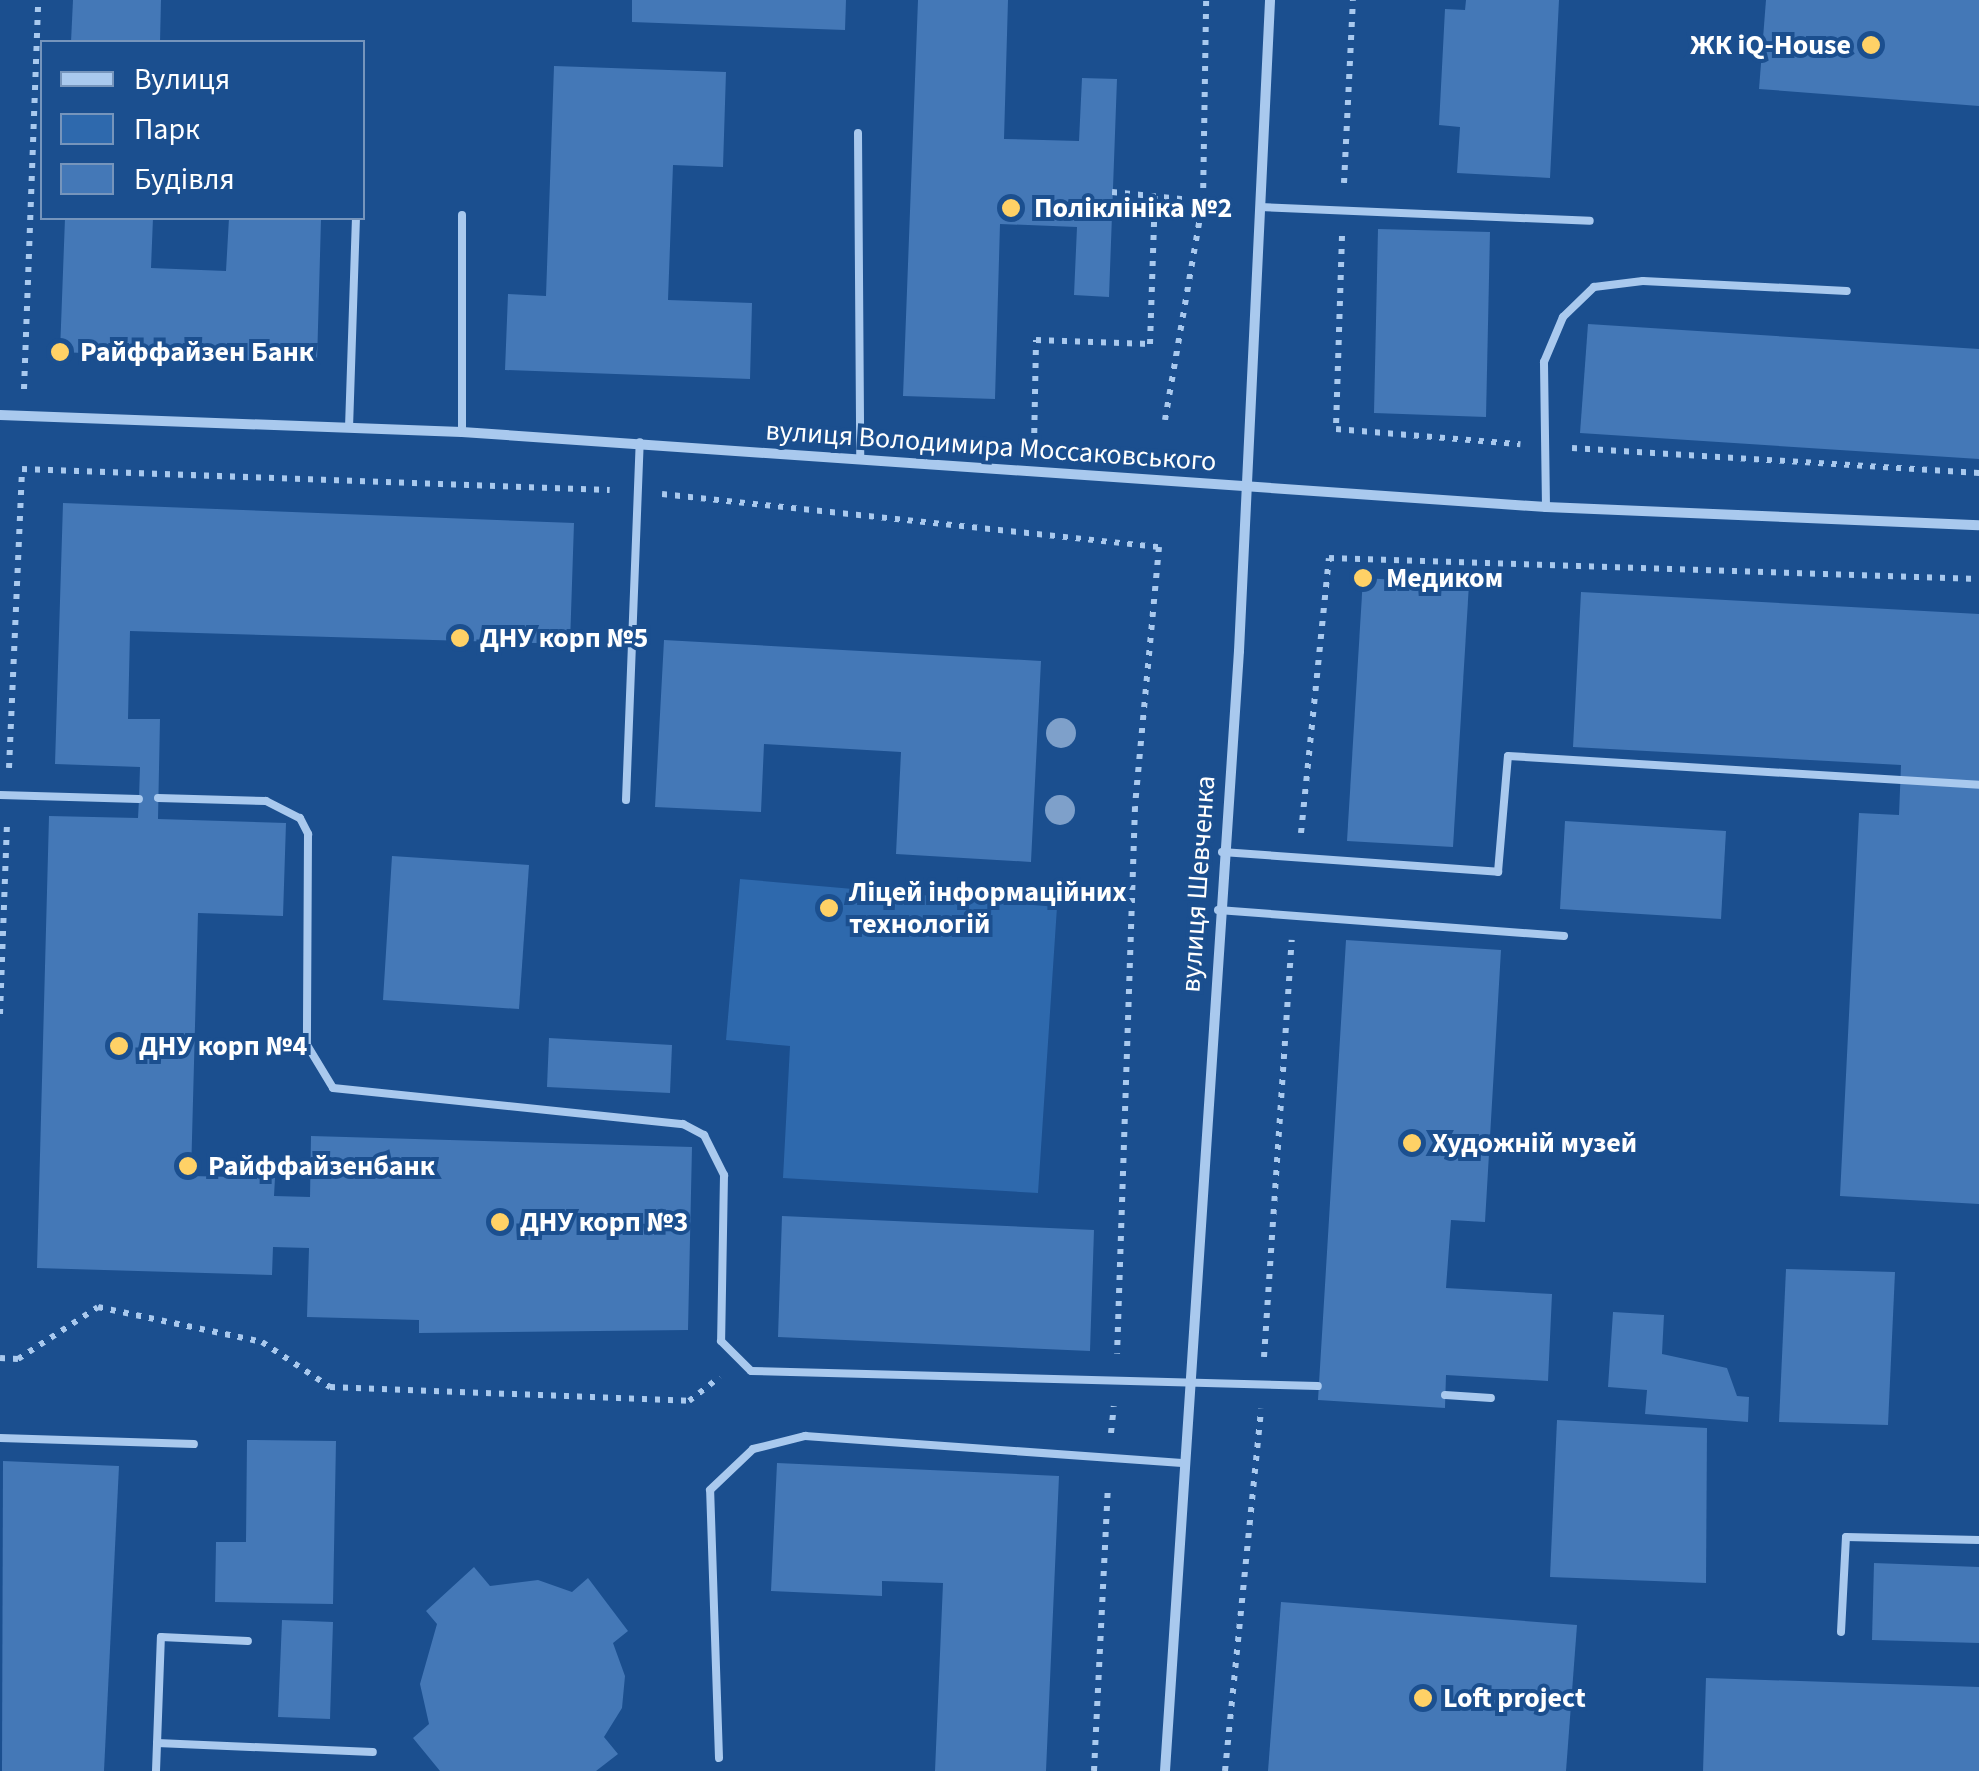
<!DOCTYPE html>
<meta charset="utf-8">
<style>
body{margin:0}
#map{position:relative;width:1979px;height:1771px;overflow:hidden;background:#1b4f8f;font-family:"Source Sans 3",sans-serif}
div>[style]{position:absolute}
.green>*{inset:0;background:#2e69ad}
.building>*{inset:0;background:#4478b7}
.path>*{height:6px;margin-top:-3px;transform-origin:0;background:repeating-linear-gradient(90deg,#a9c9ee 0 5px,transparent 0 13px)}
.lane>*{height:8px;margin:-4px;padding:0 4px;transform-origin:4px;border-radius:4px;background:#a9c9ee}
.street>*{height:10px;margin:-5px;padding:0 5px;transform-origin:5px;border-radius:5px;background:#a9c9ee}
.trees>*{width:30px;height:30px;margin:-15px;border-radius:50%;background:#7ea0ca}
.dots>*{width:28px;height:28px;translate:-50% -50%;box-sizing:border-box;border:5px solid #1b4f8f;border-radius:50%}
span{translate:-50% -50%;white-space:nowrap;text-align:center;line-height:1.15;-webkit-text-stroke:8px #1b4f8f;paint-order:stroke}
.poi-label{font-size:28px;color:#fff;font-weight:700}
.right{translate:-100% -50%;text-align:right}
.left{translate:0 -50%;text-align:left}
.street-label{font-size:28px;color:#fff}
.legend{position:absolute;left:40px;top:40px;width:325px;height:180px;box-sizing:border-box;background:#1b4f8f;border:2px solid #7695bc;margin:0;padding:12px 18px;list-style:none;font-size:30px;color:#fff}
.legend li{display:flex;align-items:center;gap:20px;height:50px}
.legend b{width:50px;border:2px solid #7695bc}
</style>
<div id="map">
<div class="green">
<div style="clip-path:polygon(740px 879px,1057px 907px,1038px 1193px,783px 1178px,790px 1046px,726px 1040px)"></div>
</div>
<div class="building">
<div style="clip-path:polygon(73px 0,161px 0,160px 42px,71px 42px)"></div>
<div style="clip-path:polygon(632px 0,846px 0,845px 30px,632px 22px)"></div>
<div style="clip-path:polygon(918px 0,1008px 0,1004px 139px,1079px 141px,1082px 78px,1117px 79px,1109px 297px,1074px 295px,1077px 227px,1000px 224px,995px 399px,903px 396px)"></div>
<div style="clip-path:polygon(1466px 0,1559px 0,1550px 178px,1457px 173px,1460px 127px,1439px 125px,1445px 9px,1465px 10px)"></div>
<div style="clip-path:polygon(1766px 0,1979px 0,1979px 106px,1759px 89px)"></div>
<div style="clip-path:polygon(554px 66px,726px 72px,723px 167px,673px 165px,668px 300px,752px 303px,750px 379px,505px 370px,508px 294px,546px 296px)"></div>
<div style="clip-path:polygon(65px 218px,153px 218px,151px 268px,226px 271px,229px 218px,321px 220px,317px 363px,60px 352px)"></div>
<div style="clip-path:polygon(1378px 229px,1490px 232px,1486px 417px,1374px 413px)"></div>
<div style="clip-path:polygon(1588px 324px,1979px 349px,1979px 459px,1580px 433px)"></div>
<div style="clip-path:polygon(63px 503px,574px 523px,570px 644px,130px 631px,128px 719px,160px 719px,158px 819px,286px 823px,283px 916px,198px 913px,191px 1176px,275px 1178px,274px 1196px,310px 1197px,311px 1136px,692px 1147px,688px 1330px,419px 1333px,419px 1320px,307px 1317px,309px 1248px,273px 1247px,272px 1275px,37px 1268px,49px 816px,138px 818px,139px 799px,140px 767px,55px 764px)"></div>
<div style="clip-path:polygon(1363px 578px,1469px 584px,1453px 847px,1347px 841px)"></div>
<div style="clip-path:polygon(1581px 592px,1979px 614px,1979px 1204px,1840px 1196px,1859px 813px,1899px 815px,1901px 765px,1573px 747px)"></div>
<div style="clip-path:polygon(664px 640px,1041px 661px,1031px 862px,896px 854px,901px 752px,764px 744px,761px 812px,655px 807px)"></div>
<div style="clip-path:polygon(1565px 821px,1726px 831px,1721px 919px,1560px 909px)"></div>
<div style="clip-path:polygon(392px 856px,529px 865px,519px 1009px,383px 1000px)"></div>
<div style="clip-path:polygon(1346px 940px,1501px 950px,1485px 1222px,1451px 1220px,1446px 1288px,1552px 1294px,1548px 1381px,1446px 1375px,1445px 1408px,1318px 1400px)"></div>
<div style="clip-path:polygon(549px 1038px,672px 1045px,670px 1093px,547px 1087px)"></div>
<div style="clip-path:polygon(782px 1216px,1094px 1230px,1090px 1351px,778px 1337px)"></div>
<div style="clip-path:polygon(1786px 1269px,1895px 1272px,1888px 1425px,1779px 1422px)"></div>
<div style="clip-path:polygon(1613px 1312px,1664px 1315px,1662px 1354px,1727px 1368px,1737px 1396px,1749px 1397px,1748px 1422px,1645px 1414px,1647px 1390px,1608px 1387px)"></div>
<div style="clip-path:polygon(1557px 1420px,1707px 1428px,1706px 1583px,1550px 1577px)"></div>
<div style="clip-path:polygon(247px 1440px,336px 1441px,333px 1604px,215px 1602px,216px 1542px,246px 1542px)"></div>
<div style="clip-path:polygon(3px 1461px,119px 1466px,104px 1771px,2px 1771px)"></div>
<div style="clip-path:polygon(777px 1463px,1059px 1476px,1046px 1771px,935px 1771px,943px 1583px,882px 1581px,882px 1596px,771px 1591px)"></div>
<div style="clip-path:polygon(1874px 1563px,1979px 1567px,1979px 1643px,1872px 1640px)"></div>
<div style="clip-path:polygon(474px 1567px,490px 1586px,538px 1580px,572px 1592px,588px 1578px,628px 1631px,613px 1643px,625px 1676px,622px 1708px,604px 1737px,618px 1754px,596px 1771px,440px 1771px,413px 1738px,429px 1724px,420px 1684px,437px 1624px,426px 1611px)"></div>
<div style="clip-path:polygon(1281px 1602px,1577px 1625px,1566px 1771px,1268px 1771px)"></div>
<div style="clip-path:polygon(282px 1620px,333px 1622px,330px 1719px,278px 1717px)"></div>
<div style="clip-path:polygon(1706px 1678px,1979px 1687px,1979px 1771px,1703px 1771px)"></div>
</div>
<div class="path">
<div style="left:1344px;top:183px;width:183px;rotate:-87.2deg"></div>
<div style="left:1112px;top:192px;width:119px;rotate:5.8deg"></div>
<div style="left:1342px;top:236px;width:193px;rotate:91.8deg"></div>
<div style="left:1336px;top:429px;width:185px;rotate:4.7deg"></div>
<div style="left:24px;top:389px;width:389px;rotate:-87.9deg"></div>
<div style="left:1165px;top:420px;width:222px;rotate:-80.2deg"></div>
<div style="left:1203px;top:201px;width:201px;rotate:-89.1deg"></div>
<div style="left:1034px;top:446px;width:106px;rotate:-88.9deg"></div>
<div style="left:1036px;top:340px;width:114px;rotate:2deg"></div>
<div style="left:1150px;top:344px;width:148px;rotate:-88.1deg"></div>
<div style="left:1572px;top:448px;width:408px;rotate:3.5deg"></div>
<div style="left:662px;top:494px;width:500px;rotate:6.1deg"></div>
<div style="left:1159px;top:547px;width:261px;rotate:95.3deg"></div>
<div style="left:1135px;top:807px;width:547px;rotate:91.88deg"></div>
<div style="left:9px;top:768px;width:299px;rotate:-87.5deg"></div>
<div style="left:22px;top:469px;width:588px;rotate:2.05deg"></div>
<div style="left:1301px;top:833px;width:276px;rotate:-84.2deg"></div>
<div style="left:1329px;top:558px;width:650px;rotate:1.85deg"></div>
<div style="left:0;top:1014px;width:194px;rotate:-87.9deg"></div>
<div style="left:1264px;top:1357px;width:418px;rotate:-86.2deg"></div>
<div style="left:0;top:1358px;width:18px;rotate:3deg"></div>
<div style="left:18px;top:1359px;width:95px;rotate:-33deg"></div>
<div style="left:98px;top:1307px;width:168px;rotate:12deg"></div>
<div style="left:262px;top:1342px;width:82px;rotate:33.5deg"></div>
<div style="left:330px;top:1387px;width:359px;rotate:2.2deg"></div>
<div style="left:689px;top:1401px;width:39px;rotate:-38deg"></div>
<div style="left:1111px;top:1433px;width:27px;rotate:-84deg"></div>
<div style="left:1094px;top:1771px;width:285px;rotate:-87.2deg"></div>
<div style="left:1225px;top:1771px;width:364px;rotate:-84.3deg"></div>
</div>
<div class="lane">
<div style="left:858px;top:133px;width:324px;rotate:89.6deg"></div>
<div style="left:1260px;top:207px;width:330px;rotate:2.4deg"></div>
<div style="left:462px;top:215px;width:217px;rotate:90deg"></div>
<div style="left:349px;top:428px;width:210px;rotate:-88.1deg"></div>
<div style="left:1546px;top:507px;width:145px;rotate:-90.8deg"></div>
<div style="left:1544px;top:362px;width:49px;rotate:-67.1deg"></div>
<div style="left:1563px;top:317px;width:43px;rotate:-44.1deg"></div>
<div style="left:1594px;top:287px;width:49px;rotate:-7deg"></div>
<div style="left:1643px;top:281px;width:204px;rotate:2.8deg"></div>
<div style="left:0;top:795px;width:139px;rotate:1.6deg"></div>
<div style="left:158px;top:798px;width:108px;rotate:1.6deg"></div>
<div style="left:266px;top:801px;width:38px;rotate:27deg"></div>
<div style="left:300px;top:818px;width:18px;rotate:63deg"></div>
<div style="left:308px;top:834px;width:211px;rotate:90.3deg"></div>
<div style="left:307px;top:1045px;width:50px;rotate:58.8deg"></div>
<div style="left:333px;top:1088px;width:352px;rotate:5.9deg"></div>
<div style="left:683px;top:1124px;width:24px;rotate:28deg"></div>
<div style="left:704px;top:1135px;width:45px;rotate:63.4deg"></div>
<div style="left:724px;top:1175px;width:166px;rotate:91deg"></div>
<div style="left:721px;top:1341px;width:42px;rotate:45deg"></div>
<div style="left:751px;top:1371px;width:567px;rotate:1.52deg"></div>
<div style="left:626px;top:800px;width:358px;rotate:-87.8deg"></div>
<div style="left:1222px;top:852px;width:277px;rotate:4.1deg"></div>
<div style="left:1498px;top:872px;width:116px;rotate:-85.1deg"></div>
<div style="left:1508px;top:756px;width:472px;rotate:3.5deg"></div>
<div style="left:1218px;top:910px;width:347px;rotate:4.3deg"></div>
<div style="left:1445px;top:1395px;width:46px;rotate:3.7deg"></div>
<div style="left:0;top:1438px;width:194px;rotate:1.8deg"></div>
<div style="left:1841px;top:1632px;width:95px;rotate:-87deg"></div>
<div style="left:1846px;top:1537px;width:133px;rotate:1.3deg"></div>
<div style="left:157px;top:1743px;width:216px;rotate:2.4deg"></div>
<div style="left:719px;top:1758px;width:268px;rotate:-91.9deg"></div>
<div style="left:710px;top:1490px;width:59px;rotate:-43.6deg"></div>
<div style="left:753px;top:1449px;width:54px;rotate:-14deg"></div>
<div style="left:805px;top:1436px;width:378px;rotate:4.1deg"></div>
<div style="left:156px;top:1771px;width:134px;rotate:-87.9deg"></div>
<div style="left:161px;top:1637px;width:87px;rotate:2.6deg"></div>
</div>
<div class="street">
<div style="left:0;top:415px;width:462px;rotate:2.1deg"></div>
<div style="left:462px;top:432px;width:1087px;rotate:3.96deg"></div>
<div style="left:1546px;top:507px;width:433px;rotate:2.4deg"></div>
<div style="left:1165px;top:1771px;width:1122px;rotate:-86.22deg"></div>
<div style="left:1239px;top:651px;width:652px;rotate:-87.27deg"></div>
</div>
<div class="trees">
<div style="left:1061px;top:733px"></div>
<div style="left:1060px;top:810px"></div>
</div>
<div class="dots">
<div style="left:1871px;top:45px;background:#ffd166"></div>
<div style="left:1011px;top:208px;background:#ffd166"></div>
<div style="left:60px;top:352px;background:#ffd166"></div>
<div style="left:1363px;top:578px;background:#ffd166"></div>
<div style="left:460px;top:638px;background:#ffd166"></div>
<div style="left:829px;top:908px;background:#ffd166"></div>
<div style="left:119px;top:1046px;background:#ffd166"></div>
<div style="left:1412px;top:1143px;background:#ffd166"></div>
<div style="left:188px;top:1166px;background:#ffd166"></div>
<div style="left:500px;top:1222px;background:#ffd166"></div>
<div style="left:1423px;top:1698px;background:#ffd166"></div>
</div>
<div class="poi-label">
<span class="right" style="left:1851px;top:45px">ЖК iQ-House</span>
<span class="left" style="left:1034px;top:208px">Поліклініка №2</span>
<span class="left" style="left:80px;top:352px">Райффайзен Банк</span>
<span class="left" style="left:1386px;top:578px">Медиком</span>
<span class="left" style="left:480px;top:638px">ДНУ корп №5</span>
<span class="left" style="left:849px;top:908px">Ліцей інформаційних<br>технологій</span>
<span class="left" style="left:139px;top:1046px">ДНУ корп №4</span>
<span class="left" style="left:1432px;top:1143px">Художній музей</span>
<span class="left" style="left:208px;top:1166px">Райффайзенбанк</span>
<span class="left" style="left:520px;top:1222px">ДНУ корп №3</span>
<span class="left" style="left:1443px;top:1698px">Loft project</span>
</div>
<div class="street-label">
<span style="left:991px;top:446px;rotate:4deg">вулиця Володимира Моссаковського</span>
<span style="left:1198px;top:884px;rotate:-86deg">вулиця Шевченка</span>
</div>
<ul class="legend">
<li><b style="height:12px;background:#a9c9ee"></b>Вулиця</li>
<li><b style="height:28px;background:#2e69ad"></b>Парк</li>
<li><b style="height:28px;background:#4478b7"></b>Будівля</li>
</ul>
</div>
